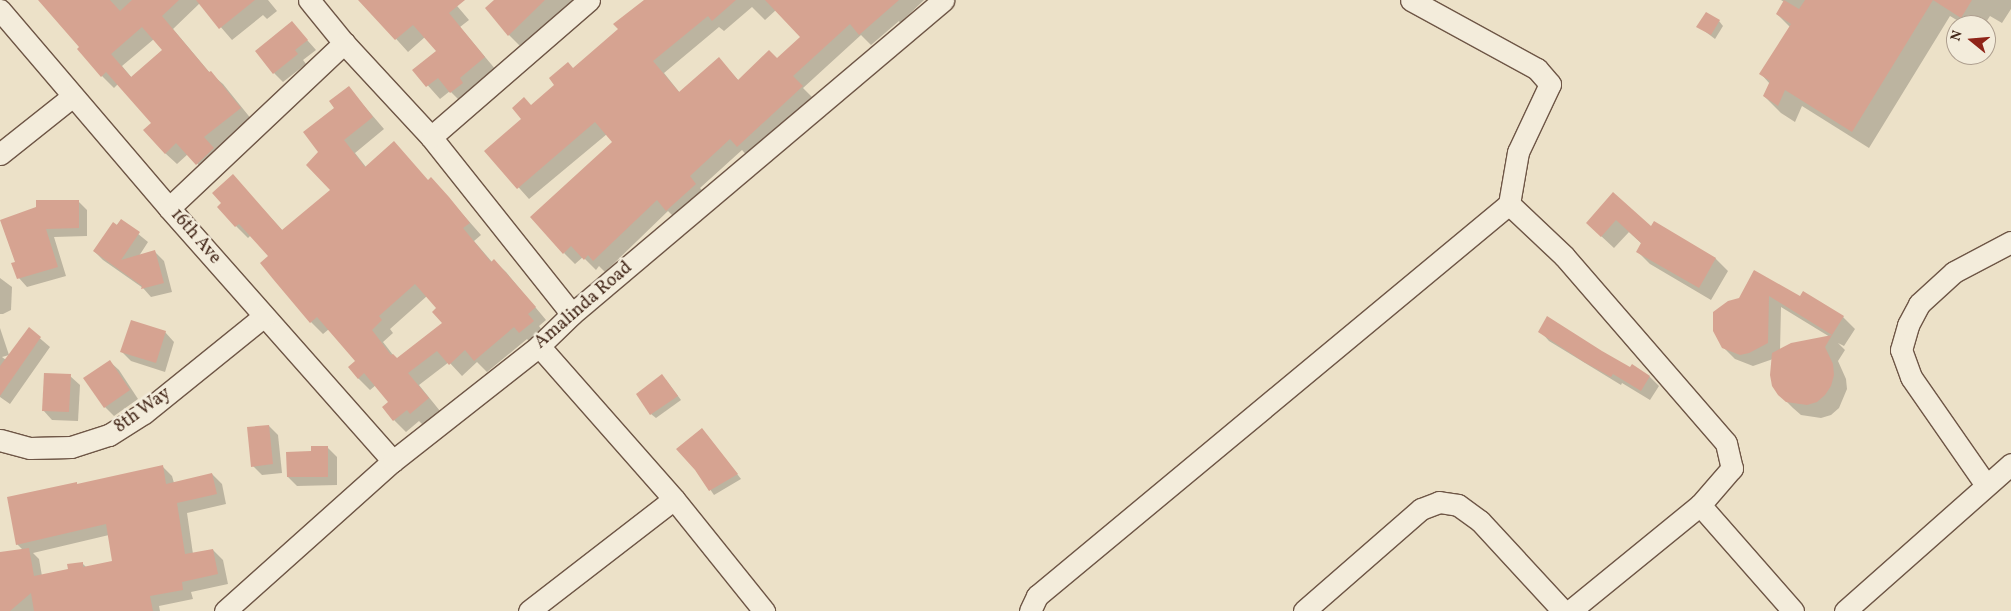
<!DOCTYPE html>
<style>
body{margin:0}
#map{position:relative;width:2011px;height:611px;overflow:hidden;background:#ece1c8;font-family:Vollkorn,serif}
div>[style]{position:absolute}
.shadow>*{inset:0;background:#0003}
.building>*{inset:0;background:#d6a391}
.roads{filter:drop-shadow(1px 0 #6e5646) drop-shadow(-1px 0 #6e5646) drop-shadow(0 1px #6e5646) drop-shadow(0 -1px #6e5646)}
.minor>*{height:21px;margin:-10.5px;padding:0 10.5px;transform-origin:10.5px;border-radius:10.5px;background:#f3ecdb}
span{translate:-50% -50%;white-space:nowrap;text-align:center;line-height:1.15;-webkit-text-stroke:5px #f3ecdb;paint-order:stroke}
.street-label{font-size:18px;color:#44281a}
.north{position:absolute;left:1946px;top:15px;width:50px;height:50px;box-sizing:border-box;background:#f3ecdb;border:1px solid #ad9e8e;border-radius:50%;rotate:287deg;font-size:14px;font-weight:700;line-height:20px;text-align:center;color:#44281a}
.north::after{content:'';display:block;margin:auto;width:18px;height:22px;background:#8f2418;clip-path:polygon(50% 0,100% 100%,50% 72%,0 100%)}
</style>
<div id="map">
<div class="shadow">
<div style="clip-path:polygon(evenodd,45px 0,268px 0,277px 11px,267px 19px,263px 15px,232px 40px,200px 3px,173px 29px,210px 73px,223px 84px,252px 120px,215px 150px,225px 161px,209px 176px,188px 154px,177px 164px,165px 153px,153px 123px,118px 84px,114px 88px,102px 76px,45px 0,154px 39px,164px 50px,132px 78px,122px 66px,154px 39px)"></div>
<div style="clip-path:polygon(361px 0,452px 0,469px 20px,460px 27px,496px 70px,464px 105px,450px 91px,440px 99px,414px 70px,437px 51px,425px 37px,408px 52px)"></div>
<div style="clip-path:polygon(496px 0,573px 0,522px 48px,509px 35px)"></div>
<div style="clip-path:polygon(evenodd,645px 0,924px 0,900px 23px,899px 21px,871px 45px,861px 35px,803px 88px,813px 98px,749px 158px,742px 150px,700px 188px,707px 196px,678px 221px,668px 211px,605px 272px,599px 266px,596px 270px,583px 257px,575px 264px,564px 253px,614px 142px,607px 134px,529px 199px,486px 151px,523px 119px,531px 106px,620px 30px,645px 0,752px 7px,765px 20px,776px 10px,802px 37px,777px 60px,739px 81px,719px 59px,680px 93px,664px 73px,719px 27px,724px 31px,752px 7px)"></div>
<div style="clip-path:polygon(1781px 0,2011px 0,2011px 9px,2002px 23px,1990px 16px,1984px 25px,1965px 25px,1950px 16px,1869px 148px,1802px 106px,1795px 122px,1781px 113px,1764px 96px,1770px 84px,1761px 74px,1790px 27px,1777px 14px,1784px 2px)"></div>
<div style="clip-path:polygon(1719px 21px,1723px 26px,1715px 39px,1698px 26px)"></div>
<div style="clip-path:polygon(292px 23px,316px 50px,303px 60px,306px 64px,283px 82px,274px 73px)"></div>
<div style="clip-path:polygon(evenodd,348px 87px,384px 129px,355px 153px,366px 167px,428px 181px,431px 178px,481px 235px,474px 241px,492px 262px,494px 261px,506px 272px,546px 320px,539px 326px,544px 333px,532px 344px,527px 339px,487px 372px,477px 362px,462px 376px,449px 362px,419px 385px,440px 411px,423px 425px,419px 421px,406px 432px,394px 420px,390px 403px,376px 385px,370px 390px,358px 378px,357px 361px,329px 329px,323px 334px,311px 322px,270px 257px,251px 235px,248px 238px,236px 226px,223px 203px,233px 176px,283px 231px,332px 190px,320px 153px,335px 108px,348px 87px,427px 296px,438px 308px,444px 323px,397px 360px,383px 342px,393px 333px,390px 329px,427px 296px)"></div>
<div style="clip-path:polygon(1614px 194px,1652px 228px,1655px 223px,1716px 259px,1728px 271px,1711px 300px,1650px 264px,1638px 252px,1642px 244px,1629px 232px,1614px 248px,1600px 235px)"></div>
<div style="clip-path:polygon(78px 201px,87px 210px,87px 236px,54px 237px,66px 276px,27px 287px,19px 278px,16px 263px,1px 221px)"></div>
<div style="clip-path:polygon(121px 220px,148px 242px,139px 256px,155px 252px,164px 261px,172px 292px,151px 297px,143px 288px,103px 260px,94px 251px)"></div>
<div style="clip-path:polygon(evenodd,1755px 272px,1800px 298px,1843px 317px,1855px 329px,1844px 346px,1838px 343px,1845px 350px,1838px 361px,1846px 379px,1847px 389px,1839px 408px,1831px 415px,1821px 418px,1801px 415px,1793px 408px,1779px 394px,1773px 359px,1753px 366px,1735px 359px,1723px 347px,1740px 299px,1755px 272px,1781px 307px,1830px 337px,1780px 351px,1781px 307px)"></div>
<div style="clip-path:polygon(0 278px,12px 287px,11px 310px,3px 314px,0 314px)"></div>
<div style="clip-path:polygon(0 328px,9px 355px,2px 357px,6px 360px,29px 329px,50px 347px,10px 404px,0 397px)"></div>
<div style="clip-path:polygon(1540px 331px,1601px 352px,1631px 369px,1632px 366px,1650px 377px,1659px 386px,1650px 400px,1622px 383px,1621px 385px,1549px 341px)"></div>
<div style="clip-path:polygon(165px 332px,174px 342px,165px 372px,131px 361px,122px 352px)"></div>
<div style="clip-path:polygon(109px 361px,119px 370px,138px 399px,114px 416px,105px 407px)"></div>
<div style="clip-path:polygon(70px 376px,80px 385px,78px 421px,52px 420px,43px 410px)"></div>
<div style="clip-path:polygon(666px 380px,681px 400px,656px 418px,651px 414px)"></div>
<div style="clip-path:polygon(269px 426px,278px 435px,282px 473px,262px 475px,253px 466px)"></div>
<div style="clip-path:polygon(706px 434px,741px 479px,714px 495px,696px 469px)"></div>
<div style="clip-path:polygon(327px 447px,337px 457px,337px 485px,297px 486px,288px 477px,313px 453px)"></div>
<div style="clip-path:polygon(evenodd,162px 466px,172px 476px,174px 483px,212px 474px,222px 484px,226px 504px,187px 513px,193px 554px,213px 550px,223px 560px,228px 584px,191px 592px,193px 599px,159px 606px,160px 611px,0 611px,0 554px,23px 550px,17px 544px,78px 485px,162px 466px,109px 535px,114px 562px,86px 567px,82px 563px,69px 570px,42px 576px,39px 559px,33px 553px,109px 535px)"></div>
</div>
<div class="building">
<div style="clip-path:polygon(evenodd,38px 0,110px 0,120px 11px,132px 0,179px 0,162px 16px,209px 72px,211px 71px,241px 108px,204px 137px,214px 148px,196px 165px,176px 143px,165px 154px,143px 130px,151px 123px,106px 72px,101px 77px,77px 49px,79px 47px,38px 0,142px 27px,162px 50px,131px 77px,111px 54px,142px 27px)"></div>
<div style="clip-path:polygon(196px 0,255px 0,219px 29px)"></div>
<div style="clip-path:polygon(358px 0,465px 0,449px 13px,485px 57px,460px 78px,463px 83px,450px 93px,438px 78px,426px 87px,412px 70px,436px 51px,413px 25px,395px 40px)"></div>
<div style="clip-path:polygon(494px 0,545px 0,508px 36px,485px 8px)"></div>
<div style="clip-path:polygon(644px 0,736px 0,712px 21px,708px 16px,653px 61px,679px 92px,719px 57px,738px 80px,769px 50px,777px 58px,800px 37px,765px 0,899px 0,859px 35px,850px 24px,793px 76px,803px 86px,737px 147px,730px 139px,690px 176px,696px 184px,666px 211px,657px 200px,593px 261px,588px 255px,584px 260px,571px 246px,563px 254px,530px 217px,612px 142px,595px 122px,517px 189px,484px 151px,521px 119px,512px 108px,524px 97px,531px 105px,554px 85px,549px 78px,568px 62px,573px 68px,618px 29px,613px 24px)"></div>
<div style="clip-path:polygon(1784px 0,1799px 9px,1805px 0,1933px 0,1852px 132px,1785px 90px,1778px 106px,1763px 96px,1770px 81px,1759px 74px,1791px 24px,1776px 14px)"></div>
<div style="clip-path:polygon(1933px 0,1972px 0,1961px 18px)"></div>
<div style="clip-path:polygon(1706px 12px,1720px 20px,1711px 35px,1696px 27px)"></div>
<div style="clip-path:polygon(292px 21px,308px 40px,295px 50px,298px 54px,273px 74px,255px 51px)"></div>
<div style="clip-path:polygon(evenodd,349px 86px,373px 117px,344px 140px,365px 167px,394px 141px,428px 180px,431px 177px,449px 197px,470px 223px,463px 228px,491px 262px,494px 259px,536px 307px,528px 314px,534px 321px,519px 333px,514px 327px,474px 361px,465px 350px,449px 365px,437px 351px,408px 373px,429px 398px,410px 414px,407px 410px,393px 421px,382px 407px,388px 402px,364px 373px,358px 379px,348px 367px,355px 361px,317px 317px,310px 323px,273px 279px,260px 263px,268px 256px,239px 224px,235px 227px,217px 207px,221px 203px,212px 193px,233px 174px,282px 230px,330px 190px,306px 165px,318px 152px,303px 132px,334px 108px,329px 101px,349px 86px,415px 284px,436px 308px,432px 312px,442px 323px,397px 358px,393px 354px,391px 355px,372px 330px,382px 320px,379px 316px,415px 284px)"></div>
<div style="clip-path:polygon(1613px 192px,1651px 226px,1654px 221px,1716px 258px,1699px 288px,1636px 252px,1641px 243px,1616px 220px,1601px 237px,1586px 223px)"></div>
<div style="clip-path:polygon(36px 200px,79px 200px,79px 228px,46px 229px,58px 267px,17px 279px,11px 263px,15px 262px,0 220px,36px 207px)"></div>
<div style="clip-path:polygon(121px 219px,140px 232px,121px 260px,155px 250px,164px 283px,141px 289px,142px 286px,93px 251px,113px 222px,117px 225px)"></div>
<div style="clip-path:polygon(1754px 270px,1800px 296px,1803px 291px,1844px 316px,1832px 335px,1769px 296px,1768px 343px,1749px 353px,1740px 355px,1722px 348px,1713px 331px,1713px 312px,1728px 301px,1739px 298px)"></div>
<div style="clip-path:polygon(1547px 316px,1602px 351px,1630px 367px,1632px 364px,1650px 376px,1641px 391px,1613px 374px,1611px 377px,1584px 362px,1538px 332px)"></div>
<div style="clip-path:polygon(131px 320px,166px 331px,156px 363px,120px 352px)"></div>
<div style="clip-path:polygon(29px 327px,41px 337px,0 396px,0 366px)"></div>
<div style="clip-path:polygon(1832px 335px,1825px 347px,1833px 364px,1834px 375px,1831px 386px,1825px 395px,1817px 402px,1807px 405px,1786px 402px,1778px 395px,1772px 386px,1770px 375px,1772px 353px,1791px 343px)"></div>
<div style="clip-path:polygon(110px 360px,130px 390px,104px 408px,83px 378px)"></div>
<div style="clip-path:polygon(44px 373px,71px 374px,69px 412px,42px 411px)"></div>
<div style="clip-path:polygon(662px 374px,678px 396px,650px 415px,636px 394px)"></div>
<div style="clip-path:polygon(269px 425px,273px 464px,251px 467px,247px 427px)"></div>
<div style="clip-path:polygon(702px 428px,738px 474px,709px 491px,695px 470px,676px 449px)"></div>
<div style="clip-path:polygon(311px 446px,328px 446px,328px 477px,287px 477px,286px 452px,311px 451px)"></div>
<div style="clip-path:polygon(163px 465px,166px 484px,212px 473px,217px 494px,177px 503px,185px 554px,213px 549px,218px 574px,182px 582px,183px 590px,150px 596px,153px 611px,34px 611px,31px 593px,10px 611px,0 611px,0 552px,29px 548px,34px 576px,68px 569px,67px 564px,83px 562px,83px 567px,112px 561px,106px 524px,16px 545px,7px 497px,77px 482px,77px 484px)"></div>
</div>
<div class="roads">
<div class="minor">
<div style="left:309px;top:0;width:55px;rotate:50.9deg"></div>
<div style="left:344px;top:43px;width:128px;rotate:47.2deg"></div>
<div style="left:431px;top:137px;width:226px;rotate:51.5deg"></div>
<div style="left:1411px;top:0;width:144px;rotate:28.7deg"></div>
<div style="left:1537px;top:69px;width:20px;rotate:49deg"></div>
<div style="left:1550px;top:84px;width:75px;rotate:115.2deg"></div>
<div style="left:1518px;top:152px;width:53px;rotate:99.8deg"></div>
<div style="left:1509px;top:204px;width:76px;rotate:43.4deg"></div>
<div style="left:1564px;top:256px;width:247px;rotate:49.1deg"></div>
<div style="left:1726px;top:443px;width:26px;rotate:77deg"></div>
<div style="left:1732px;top:468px;width:49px;rotate:130.9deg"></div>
<div style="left:1700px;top:505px;width:168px;rotate:140.8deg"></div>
<div style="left:0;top:10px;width:260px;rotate:49.5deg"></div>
<div style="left:169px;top:208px;width:338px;rotate:48.5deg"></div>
<div style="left:431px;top:137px;width:209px;rotate:-40.9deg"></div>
<div style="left:0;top:154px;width:93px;rotate:-38.5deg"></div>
<div style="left:169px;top:208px;width:241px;rotate:-43.3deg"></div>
<div style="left:539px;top:346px;width:204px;rotate:48.6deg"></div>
<div style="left:674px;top:499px;width:144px;rotate:51.2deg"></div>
<div style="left:0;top:440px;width:31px;rotate:15deg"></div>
<div style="left:30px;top:448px;width:41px;rotate:-1.4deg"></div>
<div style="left:71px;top:447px;width:40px;rotate:-18deg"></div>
<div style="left:109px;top:435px;width:41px;rotate:-32.2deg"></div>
<div style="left:144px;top:413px;width:154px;rotate:-38.9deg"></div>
<div style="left:1986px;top:485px;width:131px;rotate:-124.8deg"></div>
<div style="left:1911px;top:377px;width:29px;rotate:-110deg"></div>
<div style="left:1901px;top:350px;width:26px;rotate:-74deg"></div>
<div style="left:1908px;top:325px;width:24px;rotate:-62deg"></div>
<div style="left:1919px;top:304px;width:47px;rotate:-42.4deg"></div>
<div style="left:1954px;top:272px;width:64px;rotate:-27.8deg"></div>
<div style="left:1700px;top:505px;width:141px;rotate:48.7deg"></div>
<div style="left:225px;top:611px;width:225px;rotate:-41.8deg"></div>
<div style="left:393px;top:461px;width:186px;rotate:-38.2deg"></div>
<div style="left:539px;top:346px;width:46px;rotate:-44.1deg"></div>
<div style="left:572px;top:314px;width:486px;rotate:-40.2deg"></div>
<div style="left:529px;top:611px;width:183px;rotate:-37.7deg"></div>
<div style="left:1030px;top:611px;width:17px;rotate:-65deg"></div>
<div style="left:1037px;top:596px;width:614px;rotate:-39.71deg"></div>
<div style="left:1304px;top:611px;width:155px;rotate:-41.1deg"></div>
<div style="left:1421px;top:509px;width:19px;rotate:-21deg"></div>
<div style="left:1439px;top:502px;width:19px;rotate:9deg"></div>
<div style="left:1458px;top:505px;width:27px;rotate:36deg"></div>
<div style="left:1480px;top:521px;width:122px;rotate:47.3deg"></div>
<div style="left:1845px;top:611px;width:222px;rotate:-41.5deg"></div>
</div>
</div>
<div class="street-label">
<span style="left:195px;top:237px;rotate:49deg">16th Ave</span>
<span style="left:584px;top:306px;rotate:-41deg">Amalinda Road</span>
<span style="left:143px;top:411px;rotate:-36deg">8th Way</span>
</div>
<div class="north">N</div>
</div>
